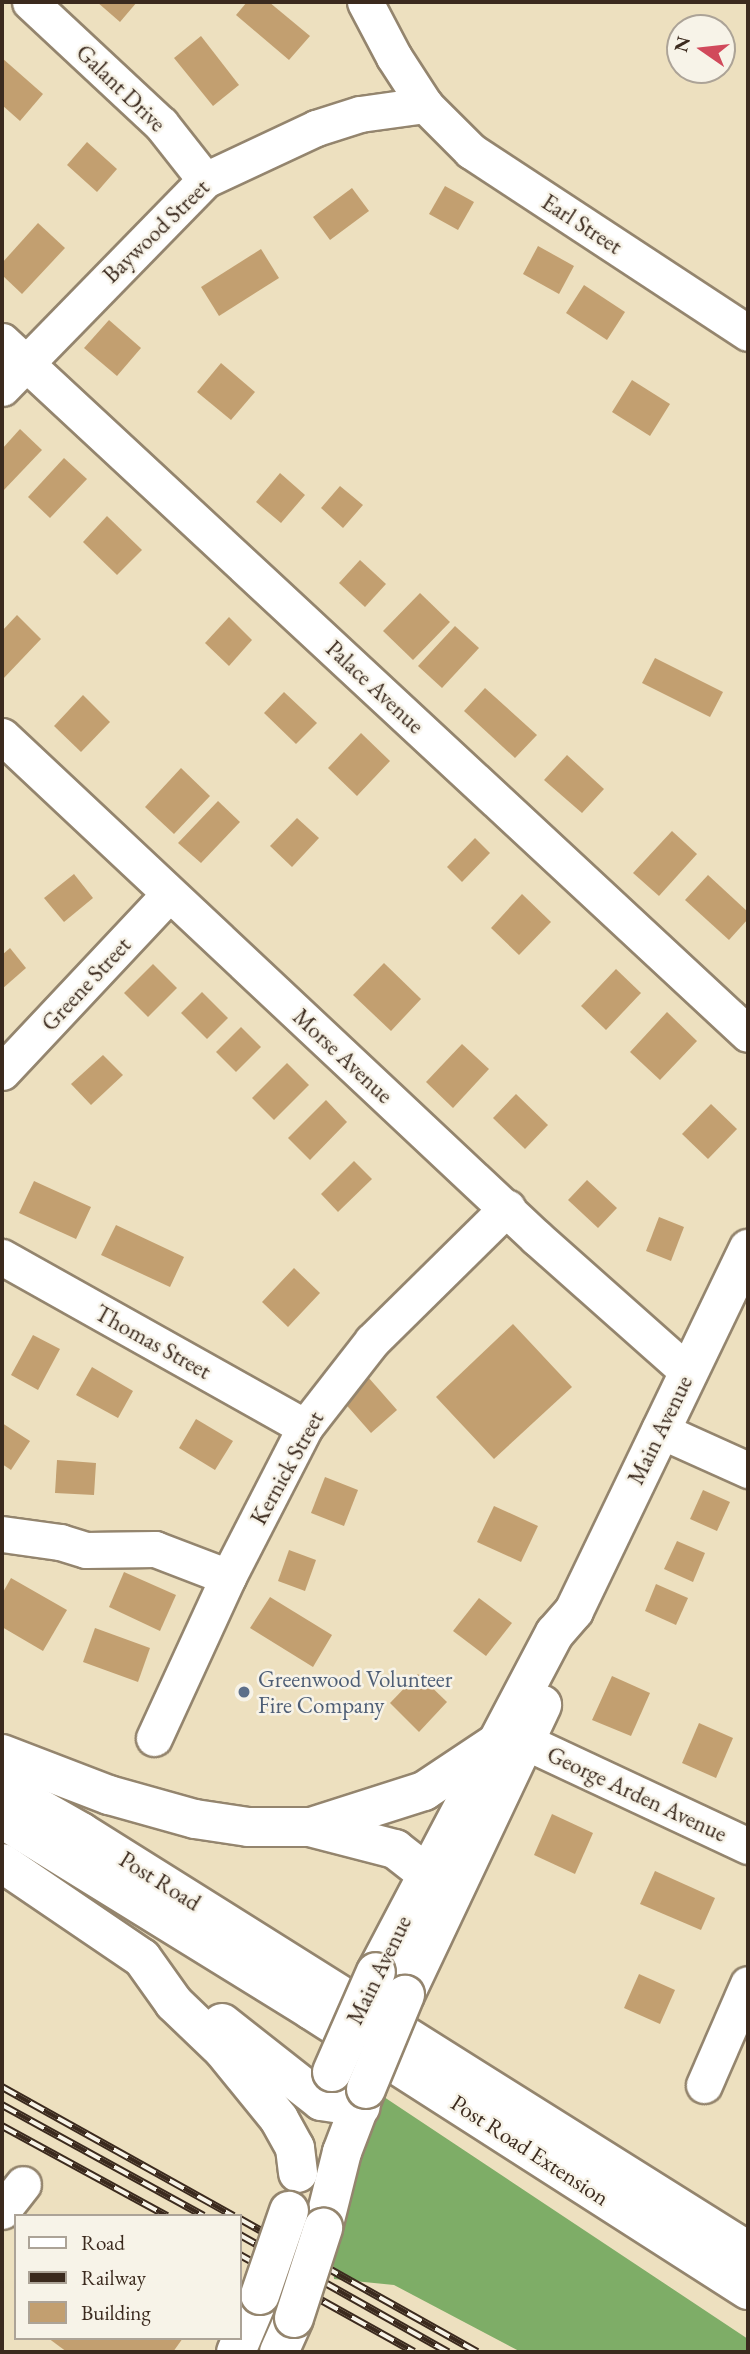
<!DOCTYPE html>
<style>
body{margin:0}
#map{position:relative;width:750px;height:2354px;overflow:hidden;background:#ede0bf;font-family:"EB Garamond",serif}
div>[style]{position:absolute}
.forest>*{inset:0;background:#7ead67}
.building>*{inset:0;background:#c29f70}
.roads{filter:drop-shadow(2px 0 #94856e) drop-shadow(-2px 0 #94856e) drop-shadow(0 2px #94856e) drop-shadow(0 -2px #94856e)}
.minor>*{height:35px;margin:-17.5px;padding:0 17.5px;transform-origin:17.5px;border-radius:17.5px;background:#fff}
.major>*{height:38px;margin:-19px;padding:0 19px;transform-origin:19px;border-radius:19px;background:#fff}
.rail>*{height:8px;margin-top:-4px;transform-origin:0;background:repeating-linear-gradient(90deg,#f7f3e8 0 16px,#3b2a1e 0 32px);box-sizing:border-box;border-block:2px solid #3b2a1e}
.bridges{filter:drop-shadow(2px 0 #94856e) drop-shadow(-2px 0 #94856e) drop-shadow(0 2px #94856e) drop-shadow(0 -2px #94856e)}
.major-bridge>*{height:38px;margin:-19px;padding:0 19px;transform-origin:19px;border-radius:19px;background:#fff}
.dots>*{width:19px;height:19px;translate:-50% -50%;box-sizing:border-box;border:4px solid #f7f3e8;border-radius:50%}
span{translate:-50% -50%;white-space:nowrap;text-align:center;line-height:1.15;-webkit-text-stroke:5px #f7f3e8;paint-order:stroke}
.street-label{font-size:23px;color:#3b2a1e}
.service-label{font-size:23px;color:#4e5e75}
.left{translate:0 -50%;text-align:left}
.frame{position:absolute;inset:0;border:4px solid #3b2a1e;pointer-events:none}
.legend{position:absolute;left:14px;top:2214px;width:228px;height:126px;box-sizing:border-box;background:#f7f3e8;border:2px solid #aca397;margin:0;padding:9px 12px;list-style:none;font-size:21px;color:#3b2a1e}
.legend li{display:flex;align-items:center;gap:14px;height:35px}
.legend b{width:35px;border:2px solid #aca397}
.north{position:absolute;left:666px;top:14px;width:70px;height:70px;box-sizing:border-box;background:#f7f3e8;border:2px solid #aca397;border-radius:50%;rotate:284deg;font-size:19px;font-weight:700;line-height:28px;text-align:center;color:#3b2a1e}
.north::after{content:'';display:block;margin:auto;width:24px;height:32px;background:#d1495b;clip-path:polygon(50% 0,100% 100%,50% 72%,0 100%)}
</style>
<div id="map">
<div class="forest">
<div style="clip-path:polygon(375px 2091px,748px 2339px,748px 2352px,521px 2352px,394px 2285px,334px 2279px,331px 2232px)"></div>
</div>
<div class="building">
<div style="clip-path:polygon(97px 2px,137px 2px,120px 22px)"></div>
<div style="clip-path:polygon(247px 2px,269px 2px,310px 36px,289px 60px,236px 15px)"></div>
<div style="clip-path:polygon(201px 36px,239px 85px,213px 106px,174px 58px)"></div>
<div style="clip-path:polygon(2px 58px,43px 94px,20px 121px,2px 105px)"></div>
<div style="clip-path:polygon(87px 142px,117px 169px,97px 192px,67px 165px)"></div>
<div style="clip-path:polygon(445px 186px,474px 202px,458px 230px,429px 214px)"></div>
<div style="clip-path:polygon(352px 188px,369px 211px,330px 240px,313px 217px)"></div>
<div style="clip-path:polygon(38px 223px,65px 248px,22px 294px,2px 275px,2px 263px)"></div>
<div style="clip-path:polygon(538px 246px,574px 266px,559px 294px,523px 274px)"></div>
<div style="clip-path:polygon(261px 249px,279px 278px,219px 316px,201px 287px)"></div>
<div style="clip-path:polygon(584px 285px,625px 312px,607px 340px,566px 313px)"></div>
<div style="clip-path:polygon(109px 320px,141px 348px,117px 376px,84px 348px)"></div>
<div style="clip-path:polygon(221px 363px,255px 392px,231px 420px,197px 392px)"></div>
<div style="clip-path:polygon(632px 380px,670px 404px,650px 436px,612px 412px)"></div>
<div style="clip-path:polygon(20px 429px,42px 450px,2px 492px,2px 449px)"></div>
<div style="clip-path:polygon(64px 458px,87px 479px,50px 518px,28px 497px)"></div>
<div style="clip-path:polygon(280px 473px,305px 495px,281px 523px,256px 502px)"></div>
<div style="clip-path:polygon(340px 486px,363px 505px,343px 528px,321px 508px)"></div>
<div style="clip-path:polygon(107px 516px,142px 550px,117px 575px,83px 542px)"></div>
<div style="clip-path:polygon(360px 560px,386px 584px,365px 607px,339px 583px)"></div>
<div style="clip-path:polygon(420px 593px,450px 622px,413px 660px,383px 631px)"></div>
<div style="clip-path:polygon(17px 615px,41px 639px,2px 680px,2px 631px)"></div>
<div style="clip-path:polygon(229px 617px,252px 640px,229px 666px,205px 643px)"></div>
<div style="clip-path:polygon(455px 626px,479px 648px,442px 688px,418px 666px)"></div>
<div style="clip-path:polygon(655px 658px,723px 692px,710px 717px,642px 683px)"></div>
<div style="clip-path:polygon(485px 688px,537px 735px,515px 758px,464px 711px)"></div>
<div style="clip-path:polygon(284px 692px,317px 723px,296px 744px,264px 713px)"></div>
<div style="clip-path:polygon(83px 695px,110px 722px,81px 752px,54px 726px)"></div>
<div style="clip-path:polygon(361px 733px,390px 761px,357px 796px,328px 768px)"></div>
<div style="clip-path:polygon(567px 755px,604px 789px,582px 813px,544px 780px)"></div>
<div style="clip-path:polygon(181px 768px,210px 796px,174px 834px,145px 807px)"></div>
<div style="clip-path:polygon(218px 801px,240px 822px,201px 863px,178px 843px)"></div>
<div style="clip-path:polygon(297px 818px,319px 838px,292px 867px,270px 846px)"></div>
<div style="clip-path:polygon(672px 831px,697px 854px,659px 896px,633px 873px)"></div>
<div style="clip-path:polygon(475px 838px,490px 853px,462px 882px,447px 867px)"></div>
<div style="clip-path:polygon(74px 874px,93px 898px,64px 922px,44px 898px)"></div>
<div style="clip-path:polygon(708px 875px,748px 912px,748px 919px,729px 940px,685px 900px)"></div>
<div style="clip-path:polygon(522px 894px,551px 922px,519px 955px,491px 928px)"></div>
<div style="clip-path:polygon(10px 948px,26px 968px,2px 989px,2px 955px)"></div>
<div style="clip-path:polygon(384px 963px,421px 999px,391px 1031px,353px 995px)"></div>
<div style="clip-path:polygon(153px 964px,177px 988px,148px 1017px,124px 993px)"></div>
<div style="clip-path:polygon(616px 969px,641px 993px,606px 1030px,581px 1006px)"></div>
<div style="clip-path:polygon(202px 992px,228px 1018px,207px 1039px,181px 1013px)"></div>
<div style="clip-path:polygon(667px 1012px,697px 1041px,660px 1080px,630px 1052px)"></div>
<div style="clip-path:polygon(241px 1027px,261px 1047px,236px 1072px,216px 1052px)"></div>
<div style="clip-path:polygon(462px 1044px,489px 1069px,453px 1108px,426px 1082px)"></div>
<div style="clip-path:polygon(103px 1055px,123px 1075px,91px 1105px,71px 1084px)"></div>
<div style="clip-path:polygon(287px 1063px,309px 1085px,274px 1120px,252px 1098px)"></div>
<div style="clip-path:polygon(516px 1094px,548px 1125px,525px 1149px,493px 1118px)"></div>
<div style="clip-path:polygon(326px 1100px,347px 1122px,310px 1160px,288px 1138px)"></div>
<div style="clip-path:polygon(711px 1104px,737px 1129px,708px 1159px,682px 1134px)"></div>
<div style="clip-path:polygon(354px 1161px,372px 1179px,338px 1212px,321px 1194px)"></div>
<div style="clip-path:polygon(587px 1180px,617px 1208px,598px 1228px,568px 1200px)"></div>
<div style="clip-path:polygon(34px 1181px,91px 1207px,76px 1239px,19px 1213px)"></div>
<div style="clip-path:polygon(659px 1217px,684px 1227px,671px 1261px,646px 1251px)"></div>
<div style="clip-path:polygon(116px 1225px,184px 1257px,170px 1287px,101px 1255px)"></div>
<div style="clip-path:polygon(294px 1268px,320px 1293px,288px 1327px,262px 1302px)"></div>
<div style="clip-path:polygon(513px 1324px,572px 1387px,494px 1459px,436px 1397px)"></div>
<div style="clip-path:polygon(33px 1335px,60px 1349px,38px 1390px,11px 1375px)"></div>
<div style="clip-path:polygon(92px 1367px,133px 1391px,118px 1418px,76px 1395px)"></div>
<div style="clip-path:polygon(368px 1377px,397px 1410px,371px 1433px,342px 1400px)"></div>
<div style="clip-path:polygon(196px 1419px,233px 1441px,215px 1470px,179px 1448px)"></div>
<div style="clip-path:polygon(2px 1423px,30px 1441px,11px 1470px,2px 1464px)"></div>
<div style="clip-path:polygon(57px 1460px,96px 1463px,94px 1495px,55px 1493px)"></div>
<div style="clip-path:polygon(325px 1477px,358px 1490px,344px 1526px,311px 1513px)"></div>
<div style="clip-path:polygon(703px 1490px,730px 1502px,717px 1531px,690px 1519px)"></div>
<div style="clip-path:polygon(494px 1506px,538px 1526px,521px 1562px,477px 1542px)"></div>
<div style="clip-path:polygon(677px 1541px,705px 1553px,693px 1582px,664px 1569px)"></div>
<div style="clip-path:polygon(289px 1550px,316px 1560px,305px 1591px,278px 1581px)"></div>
<div style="clip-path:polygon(124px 1572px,176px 1595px,160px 1631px,109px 1607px)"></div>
<div style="clip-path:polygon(11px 1578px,67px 1610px,43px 1651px,2px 1627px,2px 1594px)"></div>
<div style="clip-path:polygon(656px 1584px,688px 1598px,676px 1625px,645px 1611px)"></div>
<div style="clip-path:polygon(270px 1597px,332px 1635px,313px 1667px,250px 1628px)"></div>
<div style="clip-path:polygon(479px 1598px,512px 1623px,486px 1656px,453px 1631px)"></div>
<div style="clip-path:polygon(95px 1628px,150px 1648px,138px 1682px,83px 1662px)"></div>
<div style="clip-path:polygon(418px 1674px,447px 1702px,419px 1732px,390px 1703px)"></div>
<div style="clip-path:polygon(612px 1676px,650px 1693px,631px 1736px,592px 1720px)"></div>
<div style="clip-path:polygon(699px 1723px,733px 1738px,716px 1778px,682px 1763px)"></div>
<div style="clip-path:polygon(552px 1814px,593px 1833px,575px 1874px,534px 1855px)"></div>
<div style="clip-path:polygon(655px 1871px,715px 1898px,701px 1930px,640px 1904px)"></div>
<div style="clip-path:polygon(639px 1974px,675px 1990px,660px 2024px,624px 2008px)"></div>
<div style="clip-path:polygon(48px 2338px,183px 2338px,173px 2352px,67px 2352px)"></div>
</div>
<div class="roads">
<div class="minor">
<div style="left:30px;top:2px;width:179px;rotate:43deg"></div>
<div style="left:161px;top:124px;width:71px;rotate:51.8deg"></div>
<div style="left:365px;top:2px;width:62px;rotate:62.2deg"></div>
<div style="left:394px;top:57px;width:57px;rotate:57.1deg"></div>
<div style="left:425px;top:105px;width:65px;rotate:45deg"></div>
<div style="left:471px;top:151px;width:331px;rotate:33.3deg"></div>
<div style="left:2px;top:341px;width:1018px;rotate:42.89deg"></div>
<div style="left:2px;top:388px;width:291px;rotate:-45.7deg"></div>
<div style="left:205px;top:180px;width:123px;rotate:-25.1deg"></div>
<div style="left:316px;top:128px;width:46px;rotate:-17.7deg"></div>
<div style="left:360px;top:114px;width:66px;rotate:-7.9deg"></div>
<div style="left:2px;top:736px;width:734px;rotate:43.18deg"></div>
<div style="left:537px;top:1238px;width:202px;rotate:41.6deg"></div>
<div style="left:2px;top:1072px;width:244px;rotate:-46.8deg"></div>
<div style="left:2px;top:1257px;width:347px;rotate:29.3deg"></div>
<div style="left:659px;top:1430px;width:98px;rotate:24.2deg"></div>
<div style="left:2px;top:1534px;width:59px;rotate:7.9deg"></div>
<div style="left:60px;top:1542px;width:27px;rotate:17deg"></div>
<div style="left:86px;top:1550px;width:69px;rotate:-0.8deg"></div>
<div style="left:155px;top:1549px;width:78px;rotate:21deg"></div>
<div style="left:154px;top:1738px;width:177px;rotate:-65.3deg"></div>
<div style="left:228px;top:1577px;width:169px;rotate:-62.8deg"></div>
<div style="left:305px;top:1427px;width:109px;rotate:-52.1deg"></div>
<div style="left:372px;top:1341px;width:190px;rotate:-44.6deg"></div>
<div style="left:526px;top:1742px;width:245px;rotate:25.1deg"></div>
<div style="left:704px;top:2085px;width:110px;rotate:-66.5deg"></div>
<div style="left:2px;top:2211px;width:34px;rotate:-52deg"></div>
</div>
<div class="major">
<div style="left:2px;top:1754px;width:115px;rotate:21deg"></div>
<div style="left:109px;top:1795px;width:89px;rotate:15.6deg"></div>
<div style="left:195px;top:1819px;width:54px;rotate:8.6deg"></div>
<div style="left:248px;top:1827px;width:62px"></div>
<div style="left:310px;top:1827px;width:88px;rotate:14.5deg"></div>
<div style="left:395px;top:1849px;width:41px;rotate:38deg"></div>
<div style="left:427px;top:1874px;width:20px;rotate:60deg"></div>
<div style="left:437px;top:1891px;width:46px;rotate:96.2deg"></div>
<div style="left:2px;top:1787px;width:91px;rotate:29.7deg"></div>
<div style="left:81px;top:1832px;width:788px;rotate:32.14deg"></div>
<div style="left:2px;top:1819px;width:363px;rotate:31.7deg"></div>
<div style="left:311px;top:2010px;width:519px;rotate:32.65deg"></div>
<div style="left:311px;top:1827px;width:119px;rotate:-17.7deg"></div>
<div style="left:424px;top:1791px;width:83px;rotate:-33.7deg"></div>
<div style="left:2px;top:1863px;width:169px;rotate:34.2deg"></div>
<div style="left:142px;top:1958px;width:55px;rotate:54.6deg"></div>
<div style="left:174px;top:2003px;width:68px;rotate:43.8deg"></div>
<div style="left:223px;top:2050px;width:89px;rotate:50.9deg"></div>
<div style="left:279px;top:2119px;width:33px;rotate:61deg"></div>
<div style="left:295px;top:2148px;width:25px;rotate:83deg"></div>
<div style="left:376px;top:1972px;width:383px;rotate:-62.2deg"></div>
<div style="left:555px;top:1633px;width:29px;rotate:-49deg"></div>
<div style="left:574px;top:1611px;width:402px;rotate:-64.3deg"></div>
<div style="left:405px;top:1995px;width:321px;rotate:-64.7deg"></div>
<div style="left:222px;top:2023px;width:126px;rotate:38.2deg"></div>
<div style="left:321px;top:2101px;width:40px;rotate:8.5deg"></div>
<div style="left:323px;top:2228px;width:78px;rotate:-76deg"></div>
<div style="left:342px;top:2152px;width:67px;rotate:-69.1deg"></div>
<div style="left:236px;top:2352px;width:62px;rotate:-67.2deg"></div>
<div style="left:279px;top:2352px;width:37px;rotate:-66deg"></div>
</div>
</div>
<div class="rail">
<div style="left:2px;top:2087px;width:265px;rotate:29.1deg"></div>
<div style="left:2px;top:2105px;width:230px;rotate:28.8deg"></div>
<div style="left:2px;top:2126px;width:188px;rotate:28.6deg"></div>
<div style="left:240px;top:2219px;width:272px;rotate:29.3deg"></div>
<div style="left:240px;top:2235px;width:239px;rotate:29.4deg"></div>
<div style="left:240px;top:2255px;width:199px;rotate:29.1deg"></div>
</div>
<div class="bridges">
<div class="major-bridge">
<div style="left:332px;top:2072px;width:109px;rotate:-66.3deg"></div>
<div style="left:366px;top:2089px;width:102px;rotate:-67.5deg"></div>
<div style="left:260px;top:2295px;width:89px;rotate:-71deg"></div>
<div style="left:294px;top:2318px;width:95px;rotate:-72.1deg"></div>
</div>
</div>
<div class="dots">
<div style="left:244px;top:1692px;background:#5c6f8a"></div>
</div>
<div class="street-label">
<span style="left:121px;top:88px;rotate:44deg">Galant Drive</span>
<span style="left:582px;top:224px;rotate:33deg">Earl Street</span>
<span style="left:156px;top:231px;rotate:-44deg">Baywood Street</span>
<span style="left:375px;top:687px;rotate:43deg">Palace Avenue</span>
<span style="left:86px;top:984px;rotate:-47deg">Greene Street</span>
<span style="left:343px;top:1056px;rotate:43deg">Morse Avenue</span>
<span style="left:153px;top:1342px;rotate:29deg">Thomas Street</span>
<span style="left:660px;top:1430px;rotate:-64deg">Main Avenue</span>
<span style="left:287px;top:1468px;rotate:-61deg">Kernick Street</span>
<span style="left:637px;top:1794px;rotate:25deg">George Arden Avenue</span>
<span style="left:160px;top:1881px;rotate:32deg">Post Road</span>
<span style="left:379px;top:1970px;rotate:-64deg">Main Avenue</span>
<span style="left:530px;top:2150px;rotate:33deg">Post Road Extension</span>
</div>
<div class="service-label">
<span class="left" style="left:258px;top:1692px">Greenwood Volunteer<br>Fire Company</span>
</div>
<div class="frame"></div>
<ul class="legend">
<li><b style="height:9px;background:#fff"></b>Road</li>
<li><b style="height:9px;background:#3b2a1e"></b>Railway</li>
<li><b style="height:19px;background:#c29f70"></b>Building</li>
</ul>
<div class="north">N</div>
</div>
